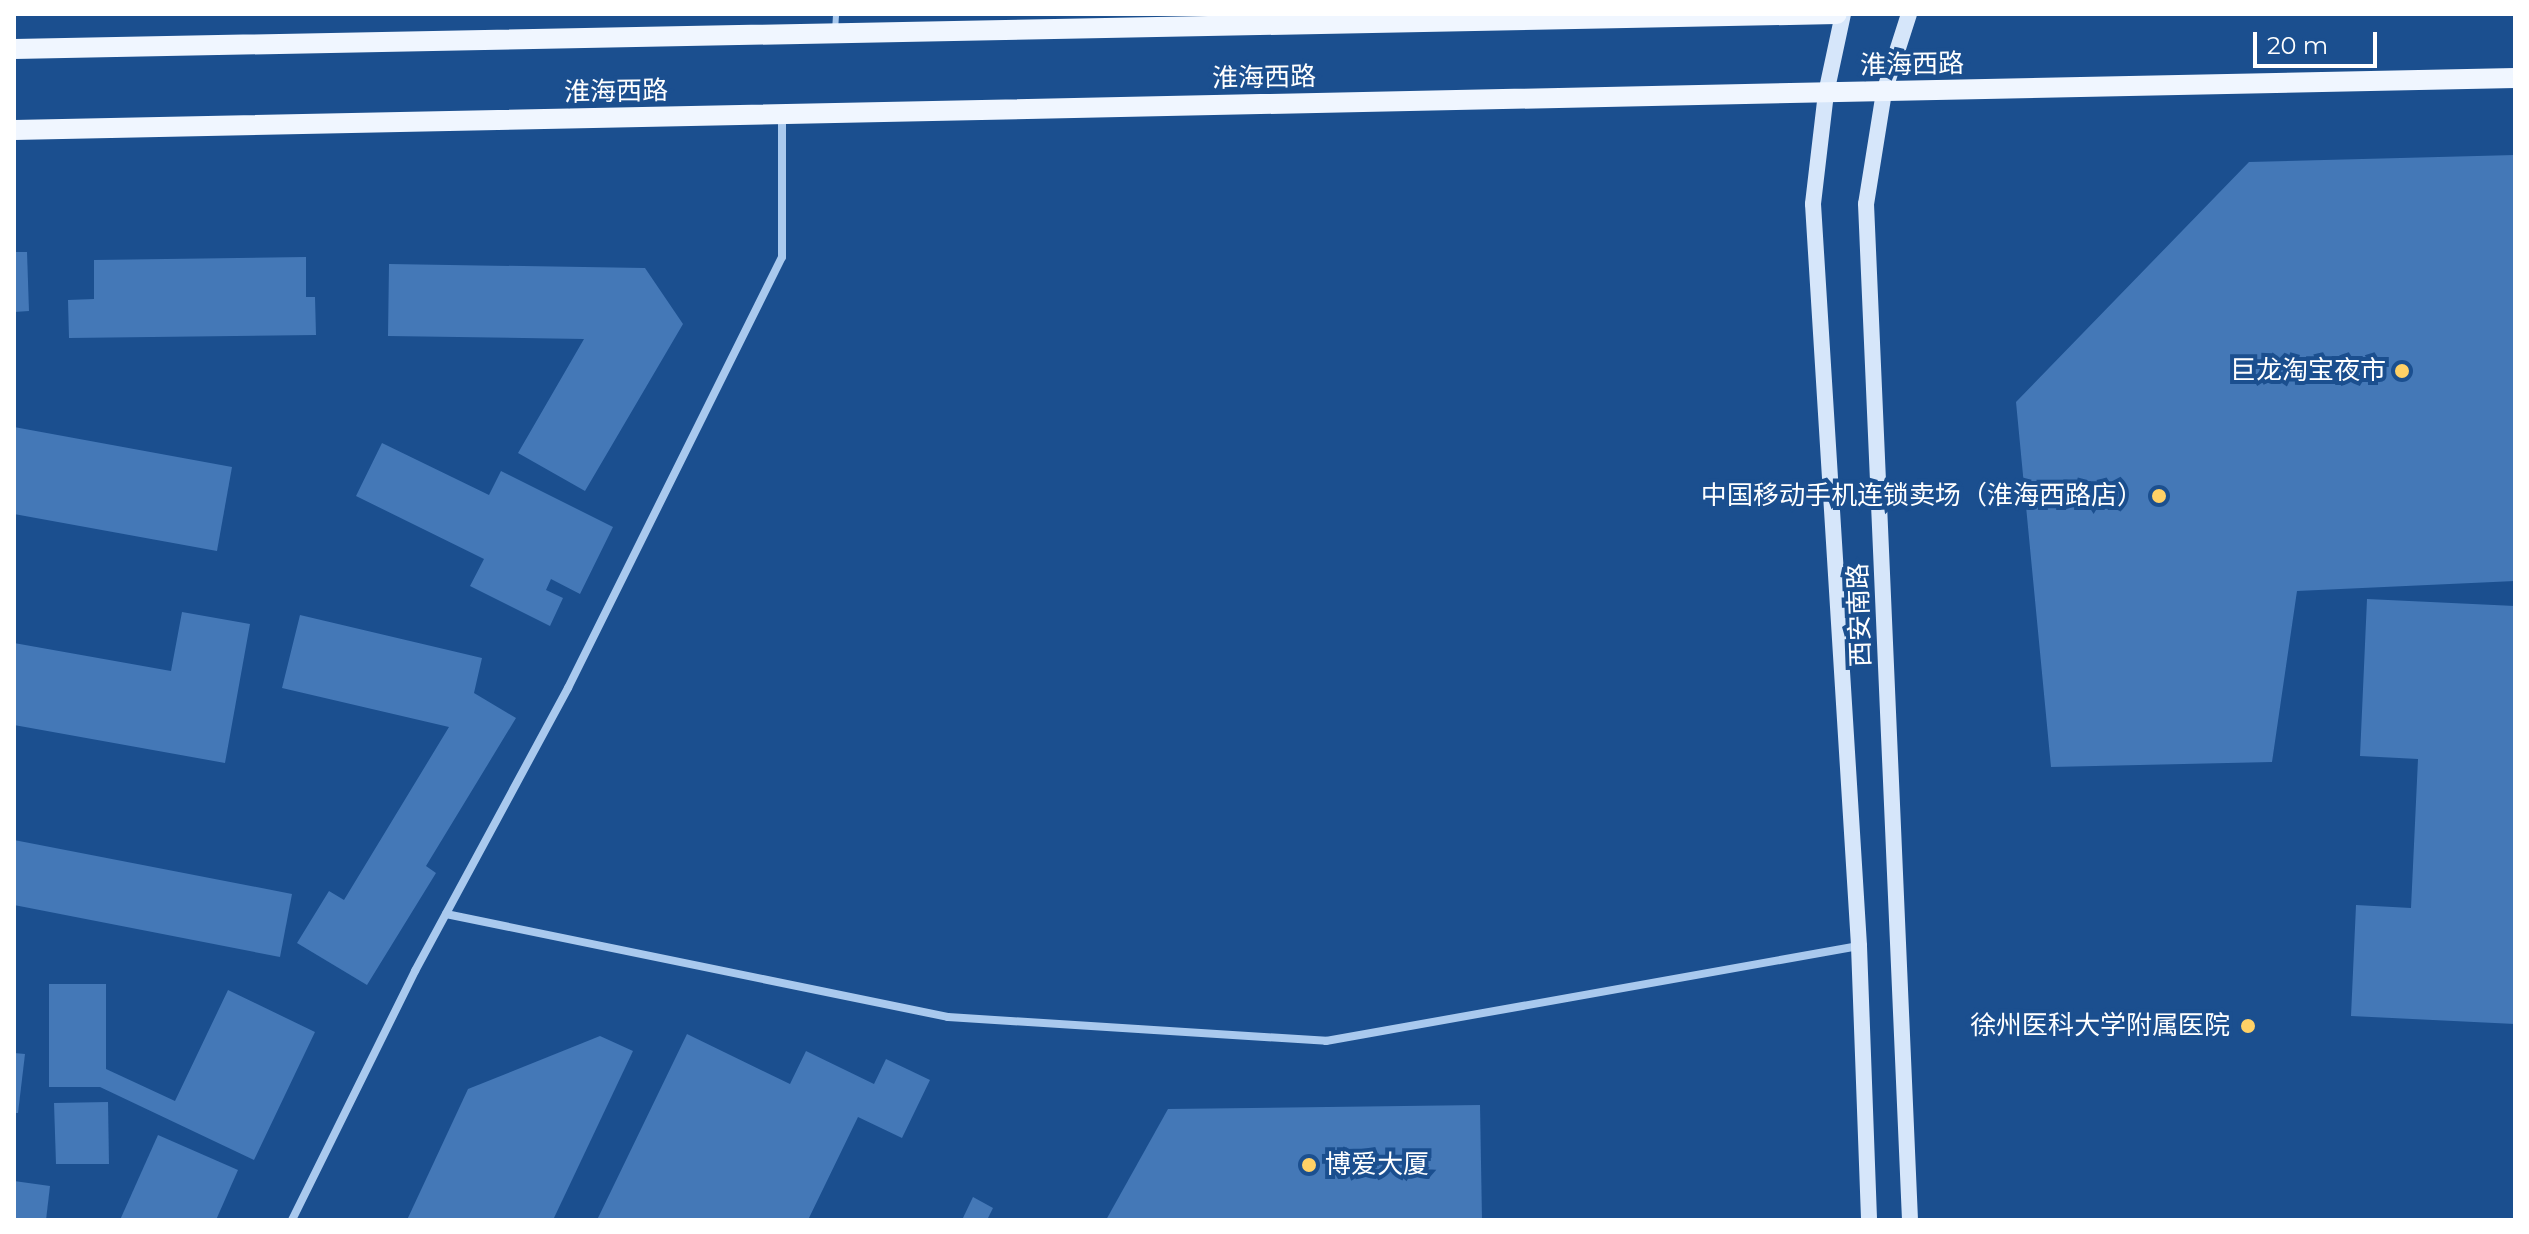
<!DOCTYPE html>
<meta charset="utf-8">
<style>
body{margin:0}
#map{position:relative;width:2529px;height:1234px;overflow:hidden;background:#1b4f8f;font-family:Montserrat,"Noto Sans SC",sans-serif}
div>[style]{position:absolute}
.building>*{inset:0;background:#4478b7}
.lane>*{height:6px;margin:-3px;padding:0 3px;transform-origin:3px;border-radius:3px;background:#a9c9ee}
.street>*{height:8px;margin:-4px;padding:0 4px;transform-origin:4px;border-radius:4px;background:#a9c9ee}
.secondary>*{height:16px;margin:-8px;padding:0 8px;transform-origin:8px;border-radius:8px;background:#d6e6fa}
.primary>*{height:20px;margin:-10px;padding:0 10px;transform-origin:10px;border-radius:10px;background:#f0f6ff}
.dots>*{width:22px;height:22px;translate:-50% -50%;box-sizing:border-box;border:4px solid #1b4f8f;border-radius:50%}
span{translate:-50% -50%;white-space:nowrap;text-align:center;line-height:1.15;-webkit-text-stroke:8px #1b4f8f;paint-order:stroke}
.street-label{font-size:26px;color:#fff}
.poi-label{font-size:26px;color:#fff}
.right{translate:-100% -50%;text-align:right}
.left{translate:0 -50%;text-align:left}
.frame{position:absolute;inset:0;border:16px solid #fff;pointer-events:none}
.scale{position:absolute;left:2253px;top:32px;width:124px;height:36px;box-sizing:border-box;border:4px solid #fff;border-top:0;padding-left:10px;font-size:24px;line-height:28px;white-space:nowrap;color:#fff;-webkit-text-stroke:6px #1b4f8f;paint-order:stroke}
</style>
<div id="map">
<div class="building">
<div style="clip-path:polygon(2515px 155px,2515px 581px,2297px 591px,2272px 762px,2051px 767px,2016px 402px,2249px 162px)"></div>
<div style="clip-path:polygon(14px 252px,27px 252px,29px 311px,14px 312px)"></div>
<div style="clip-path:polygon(306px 257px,306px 297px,315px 297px,316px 335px,69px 338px,68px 300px,94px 299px,94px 260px)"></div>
<div style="clip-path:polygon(389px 264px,645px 268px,683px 324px,585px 491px,518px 453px,584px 339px,388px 336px)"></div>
<div style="clip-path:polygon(14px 427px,232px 467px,217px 551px,14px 514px)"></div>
<div style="clip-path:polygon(382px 443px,489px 495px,501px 471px,613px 527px,580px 594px,551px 579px,546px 590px,563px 598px,550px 626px,470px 586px,484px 559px,356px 496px)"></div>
<div style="clip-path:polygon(2367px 599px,2515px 606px,2515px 1024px,2351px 1016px,2356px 905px,2411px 908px,2418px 759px,2360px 756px)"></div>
<div style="clip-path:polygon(182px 612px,250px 624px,225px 763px,14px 725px,14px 643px,171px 671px)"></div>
<div style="clip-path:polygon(300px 615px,482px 658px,474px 693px,516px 718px,426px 866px,436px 873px,367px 985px,297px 943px,329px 891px,344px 900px,449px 727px,282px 688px)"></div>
<div style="clip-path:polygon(14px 840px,292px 894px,280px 957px,14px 905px)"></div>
<div style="clip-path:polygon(49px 984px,106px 984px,106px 1069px,175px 1101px,228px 990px,315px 1032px,254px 1160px,100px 1087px,49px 1087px)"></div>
<div style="clip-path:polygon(687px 1034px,790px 1084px,806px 1051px,874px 1084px,886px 1059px,930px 1080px,902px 1138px,858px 1117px,808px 1220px,597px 1220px)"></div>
<div style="clip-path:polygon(600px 1036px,633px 1051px,553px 1220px,407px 1220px,468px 1089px)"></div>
<div style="clip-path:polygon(14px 1053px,25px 1054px,18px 1113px,14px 1113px)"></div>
<div style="clip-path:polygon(108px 1102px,109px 1164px,56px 1164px,54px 1103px)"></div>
<div style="clip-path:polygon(1480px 1105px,1482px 1220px,1106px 1220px,1168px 1109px)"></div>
<div style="clip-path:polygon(158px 1135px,238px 1170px,216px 1220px,120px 1220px)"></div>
<div style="clip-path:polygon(14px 1181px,50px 1186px,46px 1220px,14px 1220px)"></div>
<div style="clip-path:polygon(973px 1197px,993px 1208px,987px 1220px,962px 1220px)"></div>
</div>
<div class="lane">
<div style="left:835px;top:30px;width:16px;rotate:-86deg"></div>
</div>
<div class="street">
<div style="left:446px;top:914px;width:512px;rotate:11.59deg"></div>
<div style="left:948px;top:1017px;width:379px;rotate:3.6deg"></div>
<div style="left:1326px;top:1041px;width:541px;rotate:-10.11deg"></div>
<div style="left:292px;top:1220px;width:278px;rotate:-63.7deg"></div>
<div style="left:415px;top:971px;width:322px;rotate:-61.6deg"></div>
<div style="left:568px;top:688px;width:481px;rotate:-63.6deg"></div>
<div style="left:782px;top:257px;width:142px;rotate:-90deg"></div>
</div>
<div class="secondary">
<div style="left:1843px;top:14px;width:81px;rotate:102.1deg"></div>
<div style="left:1826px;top:93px;width:112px;rotate:96.7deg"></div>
<div style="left:1813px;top:204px;width:743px;rotate:86.45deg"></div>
<div style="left:1859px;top:946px;width:274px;rotate:87.9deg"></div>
<div style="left:1909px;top:14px;width:82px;rotate:107.8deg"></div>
<div style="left:1884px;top:92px;width:113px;rotate:99.1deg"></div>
<div style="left:1866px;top:204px;width:1017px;rotate:87.52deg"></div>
</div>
<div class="primary">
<div style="left:14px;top:49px;width:1823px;rotate:-1.1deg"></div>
<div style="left:14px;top:130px;width:2502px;rotate:-1.19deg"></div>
</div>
<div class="dots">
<div style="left:2402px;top:371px;background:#ffd166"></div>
<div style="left:2159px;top:496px;background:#ffd166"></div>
<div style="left:2248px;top:1026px;background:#ffd166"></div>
<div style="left:1309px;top:1165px;background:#ffd166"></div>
</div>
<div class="street-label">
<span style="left:1912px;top:65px;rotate:-1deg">淮海西路</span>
<span style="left:1264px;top:78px;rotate:-1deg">淮海西路</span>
<span style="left:616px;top:92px;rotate:-1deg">淮海西路</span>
<span style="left:1860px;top:615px;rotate:-92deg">西安南路</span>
</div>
<div class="poi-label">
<span class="right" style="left:2386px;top:371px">巨龙淘宝夜市</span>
<span class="right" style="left:2143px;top:496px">中国移动手机连锁卖场（淮海西路店）</span>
<span class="right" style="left:2230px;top:1026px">徐州医科大学附属医院</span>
<span class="left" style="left:1325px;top:1165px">博爱大厦</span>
</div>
<div class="frame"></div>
<div class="scale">20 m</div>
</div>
